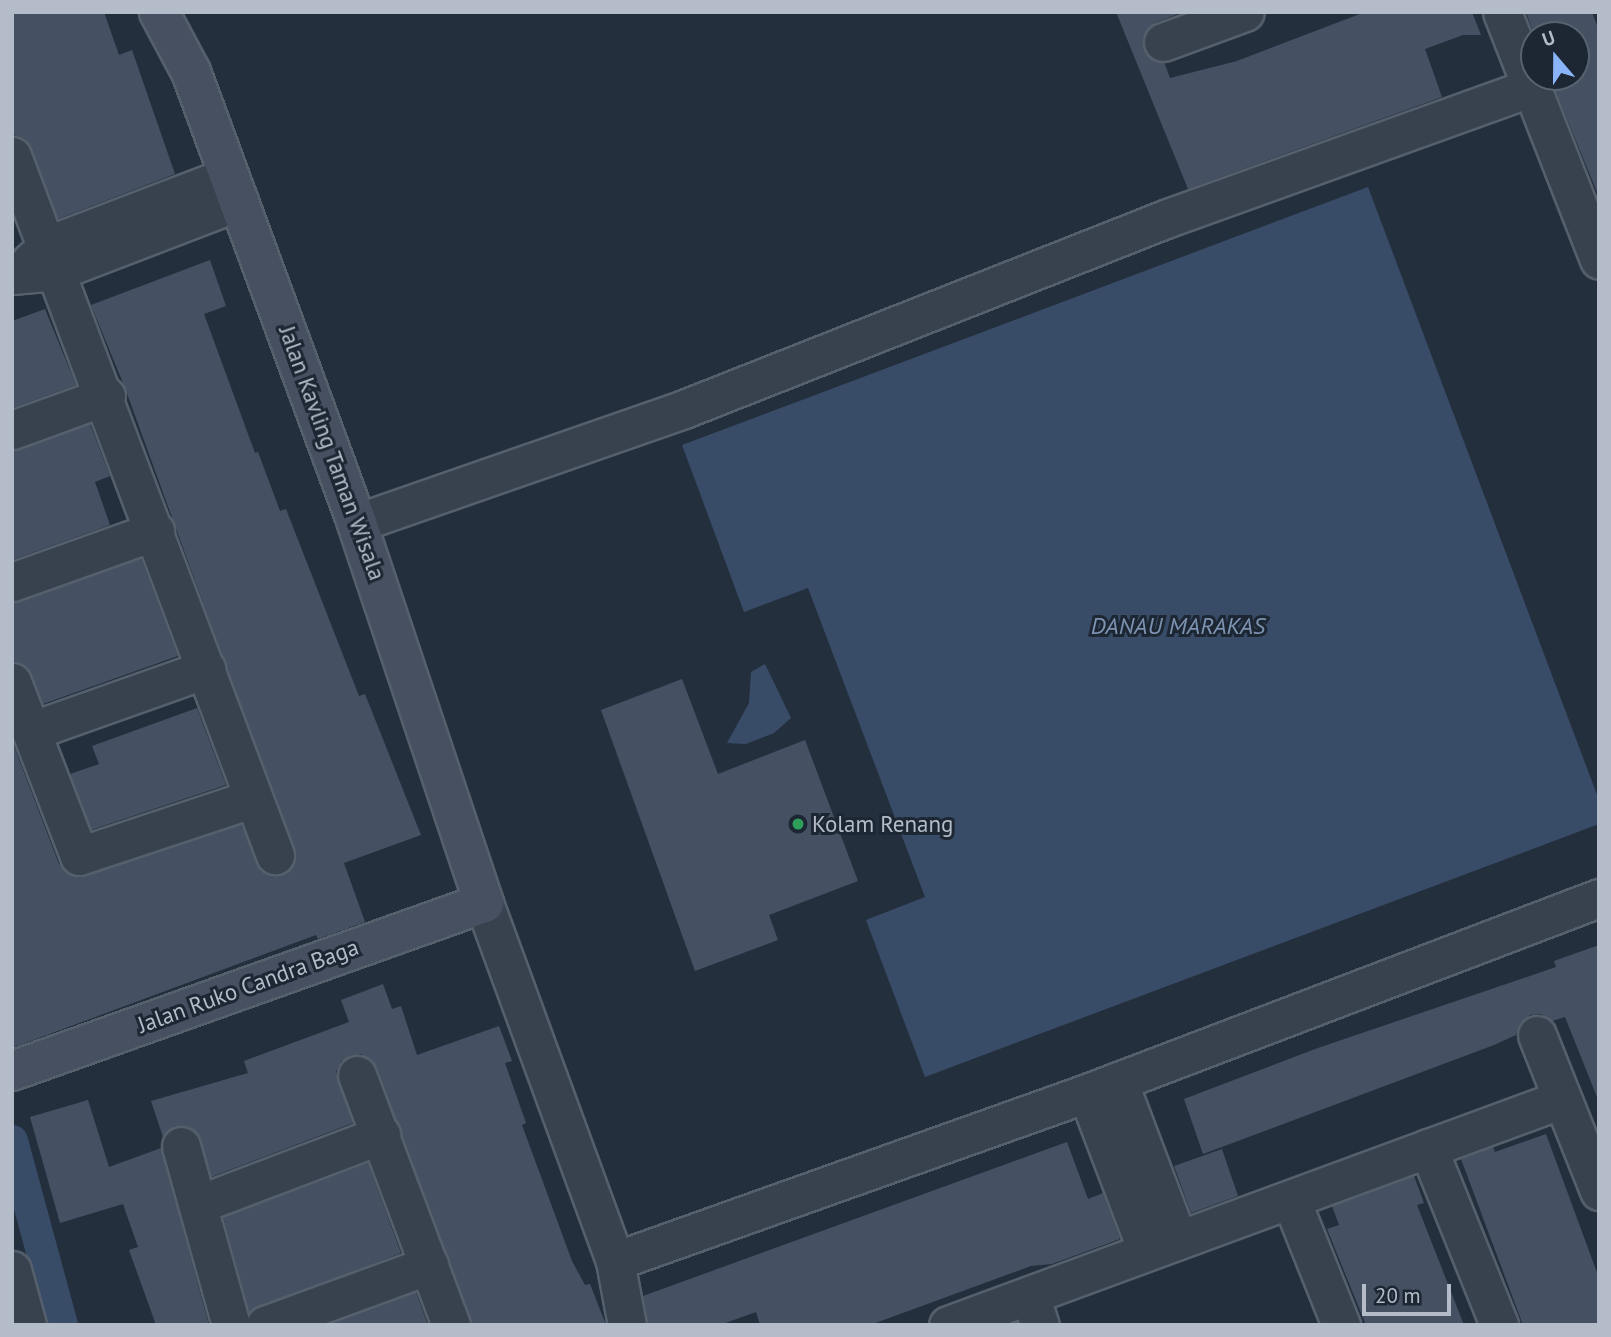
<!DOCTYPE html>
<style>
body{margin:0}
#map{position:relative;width:1611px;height:1337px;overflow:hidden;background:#242f3e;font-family:"PT Sans",sans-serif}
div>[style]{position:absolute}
.water>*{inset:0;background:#394c67}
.canal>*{height:32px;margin:-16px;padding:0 16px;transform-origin:16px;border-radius:16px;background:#394c67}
.building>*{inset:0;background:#455162}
.roads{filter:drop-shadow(2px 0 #565f6c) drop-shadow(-2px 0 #565f6c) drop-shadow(0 2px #565f6c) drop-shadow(0 -2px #565f6c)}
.street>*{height:37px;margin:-18.5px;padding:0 18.5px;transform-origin:18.5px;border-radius:18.5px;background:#38414e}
.secondary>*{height:38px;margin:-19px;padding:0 19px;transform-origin:19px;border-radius:19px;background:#465061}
.dots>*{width:19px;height:19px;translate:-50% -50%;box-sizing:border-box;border:4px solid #1d2633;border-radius:50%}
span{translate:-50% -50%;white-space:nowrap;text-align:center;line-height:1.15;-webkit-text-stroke:6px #1d2633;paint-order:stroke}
.street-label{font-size:23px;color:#b4bcc9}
.poi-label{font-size:23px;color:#b4bcc9}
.left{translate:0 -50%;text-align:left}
.water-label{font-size:24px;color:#7c92b1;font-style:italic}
.frame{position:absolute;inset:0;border:14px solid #b4bcc9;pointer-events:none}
.north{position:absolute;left:1520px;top:21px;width:70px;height:70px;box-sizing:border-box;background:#1d2633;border:2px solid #59626f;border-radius:50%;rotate:340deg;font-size:19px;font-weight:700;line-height:28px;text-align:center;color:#b4bcc9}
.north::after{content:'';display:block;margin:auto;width:24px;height:32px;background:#8ab4f8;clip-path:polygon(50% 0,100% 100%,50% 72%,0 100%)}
.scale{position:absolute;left:1362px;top:1284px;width:89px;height:32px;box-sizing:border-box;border:4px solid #b4bcc9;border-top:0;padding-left:9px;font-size:21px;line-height:24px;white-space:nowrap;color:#b4bcc9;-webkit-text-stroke:5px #1d2633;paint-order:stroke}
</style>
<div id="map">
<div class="water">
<div style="clip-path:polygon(1368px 187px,1599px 800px,1599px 824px,925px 1077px,866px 920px,925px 897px,808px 588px,744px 612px,682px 445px)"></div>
<div style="clip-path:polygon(765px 664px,791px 718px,774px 733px,746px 744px,727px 743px,749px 703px,751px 672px)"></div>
</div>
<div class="canal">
<div style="left:12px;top:1141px;width:191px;rotate:74.8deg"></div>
</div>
<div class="building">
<div style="clip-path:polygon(12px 12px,104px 12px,119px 55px,132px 50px,175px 174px,58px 219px,31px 148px,25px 139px,13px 135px)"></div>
<div style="clip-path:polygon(1116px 12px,1183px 12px,1155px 23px,1143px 38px,1144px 50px,1150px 58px,1164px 62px,1170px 78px,1237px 61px,1365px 12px,1472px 12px,1481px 35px,1463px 35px,1425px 49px,1442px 97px,1188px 189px)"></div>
<div style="clip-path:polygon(1526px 12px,1592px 12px,1599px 31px,1599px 197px,1550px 77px,1576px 77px,1576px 35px,1534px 35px)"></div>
<div style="clip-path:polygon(210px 260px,226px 306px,204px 314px,255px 453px,258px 452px,280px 511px,286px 509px,359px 696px,365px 694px,421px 835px,344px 863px,365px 922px,318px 939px,316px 935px,12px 1048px,12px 741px,59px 864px,74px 876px,241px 824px,262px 872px,283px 874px,296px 859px,125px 388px,91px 305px)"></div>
<div style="clip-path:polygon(45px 309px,76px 385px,12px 408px,12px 321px)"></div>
<div style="clip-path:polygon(90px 424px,110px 476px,95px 482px,110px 525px,12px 560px,12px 450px)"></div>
<div style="clip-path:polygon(141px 558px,178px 656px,43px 704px,31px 674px,25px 665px,12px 661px,12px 602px)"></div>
<div style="clip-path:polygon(682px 679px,718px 774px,805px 740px,858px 881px,769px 915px,778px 940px,695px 971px,601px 710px)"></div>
<div style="clip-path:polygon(197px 708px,226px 785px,91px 830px,70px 774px,99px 764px,92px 746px)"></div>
<div style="clip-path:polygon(1599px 945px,1599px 1102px,1565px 1017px,1552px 1021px,1541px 1014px,1530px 1015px,1520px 1023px,1516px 1035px,1494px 1045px,1203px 1154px,1184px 1099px,1315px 1049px,1556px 967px,1554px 961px)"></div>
<div style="clip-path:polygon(383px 984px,392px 1009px,401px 1006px,417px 1055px,499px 1026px,512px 1061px,505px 1063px,526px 1123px,522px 1125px,572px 1261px,585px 1285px,590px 1284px,606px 1325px,471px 1325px,377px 1068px,361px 1054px,341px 1061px,336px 1072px,353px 1123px,211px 1177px,195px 1131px,176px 1126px,163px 1137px,151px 1101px,248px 1073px,244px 1061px,349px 1022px,341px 1000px)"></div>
<div style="clip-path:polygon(88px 1100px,109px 1167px,161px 1148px,209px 1325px,156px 1325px,129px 1250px,138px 1247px,123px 1204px,60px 1223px,30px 1117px)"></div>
<div style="clip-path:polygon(1546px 1134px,1599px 1278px,1599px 1325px,1523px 1325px,1461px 1159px,1493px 1147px,1495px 1152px)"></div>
<div style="clip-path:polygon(1067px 1142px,1088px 1199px,1103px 1193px,1120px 1239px,1052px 1264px,1031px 1266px,870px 1325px,760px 1325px,756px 1312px,720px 1325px,647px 1325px,643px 1296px)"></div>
<div style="clip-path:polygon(1222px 1149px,1238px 1196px,1191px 1213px,1174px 1166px)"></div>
<div style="clip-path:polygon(368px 1163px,401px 1253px,249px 1312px,223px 1217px)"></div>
<div style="clip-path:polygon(1414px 1176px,1424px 1203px,1417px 1205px,1464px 1325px,1366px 1325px,1327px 1229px,1339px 1225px,1332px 1206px)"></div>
<div style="clip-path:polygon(416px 1292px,428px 1325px,327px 1325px)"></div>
</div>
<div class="roads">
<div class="street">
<div style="left:1502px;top:12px;width:266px;rotate:68.6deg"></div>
<div style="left:1163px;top:42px;width:87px;rotate:-20.1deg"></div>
<div style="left:12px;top:156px;width:747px;rotate:69.38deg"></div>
<div style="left:29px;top:263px;width:26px;rotate:-43deg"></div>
<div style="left:48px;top:245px;width:194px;rotate:-20.9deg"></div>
<div style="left:12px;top:275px;width:45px;rotate:-5.1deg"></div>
<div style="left:57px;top:271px;width:195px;rotate:-21deg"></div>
<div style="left:12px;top:430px;width:100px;rotate:-19.9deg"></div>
<div style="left:357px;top:523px;width:346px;rotate:-19.2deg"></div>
<div style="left:684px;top:409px;width:520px;rotate:-21.54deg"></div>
<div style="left:1168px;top:218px;width:385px;rotate:-19.8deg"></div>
<div style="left:12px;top:582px;width:152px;rotate:-19.6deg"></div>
<div style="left:12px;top:682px;width:186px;rotate:68.9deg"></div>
<div style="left:79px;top:856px;width:181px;rotate:-18.3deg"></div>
<div style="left:31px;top:731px;width:186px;rotate:-19.5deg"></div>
<div style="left:484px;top:903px;width:381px;rotate:69.9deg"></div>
<div style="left:615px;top:1261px;width:501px;rotate:-19.59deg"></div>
<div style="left:1087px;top:1093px;width:548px;rotate:-20.85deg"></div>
<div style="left:1537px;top:1035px;width:168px;rotate:68.3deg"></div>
<div style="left:357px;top:1075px;width:267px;rotate:69.4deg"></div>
<div style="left:1118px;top:1081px;width:170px;rotate:69.3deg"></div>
<div style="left:1087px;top:1093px;width:169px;rotate:69.2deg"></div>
<div style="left:181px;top:1146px;width:186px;rotate:74.4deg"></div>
<div style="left:1428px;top:1148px;width:191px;rotate:68.1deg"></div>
<div style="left:1291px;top:1200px;width:135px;rotate:68.2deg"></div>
<div style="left:199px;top:1204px;width:195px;rotate:-20.8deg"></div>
<div style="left:615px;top:1261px;width:65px;rotate:79.4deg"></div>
<div style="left:12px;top:1270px;width:57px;rotate:74.7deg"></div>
<div style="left:1030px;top:1295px;width:32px;rotate:72deg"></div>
<div style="left:265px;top:1325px;width:175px;rotate:-20.1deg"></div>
<div style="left:948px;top:1325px;width:654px;rotate:-20.21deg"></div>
</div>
<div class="secondary">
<div style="left:12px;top:1071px;width:501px;rotate:-19.59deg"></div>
<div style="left:484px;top:903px;width:401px;rotate:-108.5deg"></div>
<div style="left:357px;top:523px;width:481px;rotate:-110.2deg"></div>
<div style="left:191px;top:72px;width:68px;rotate:-118.1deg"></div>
</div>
</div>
<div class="dots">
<div style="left:798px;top:824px;background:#2e9e5b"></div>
</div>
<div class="street-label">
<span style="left:332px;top:453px;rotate:70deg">Jalan Kavling Taman Wisala</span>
<span style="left:248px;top:986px;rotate:-20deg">Jalan Ruko Candra Baga</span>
</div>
<div class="poi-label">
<span class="left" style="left:812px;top:824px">Kolam Renang</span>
</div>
<div class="water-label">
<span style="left:1178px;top:626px">DANAU MARAKAS</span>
</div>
<div class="frame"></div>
<div class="north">U</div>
<div class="scale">20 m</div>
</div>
